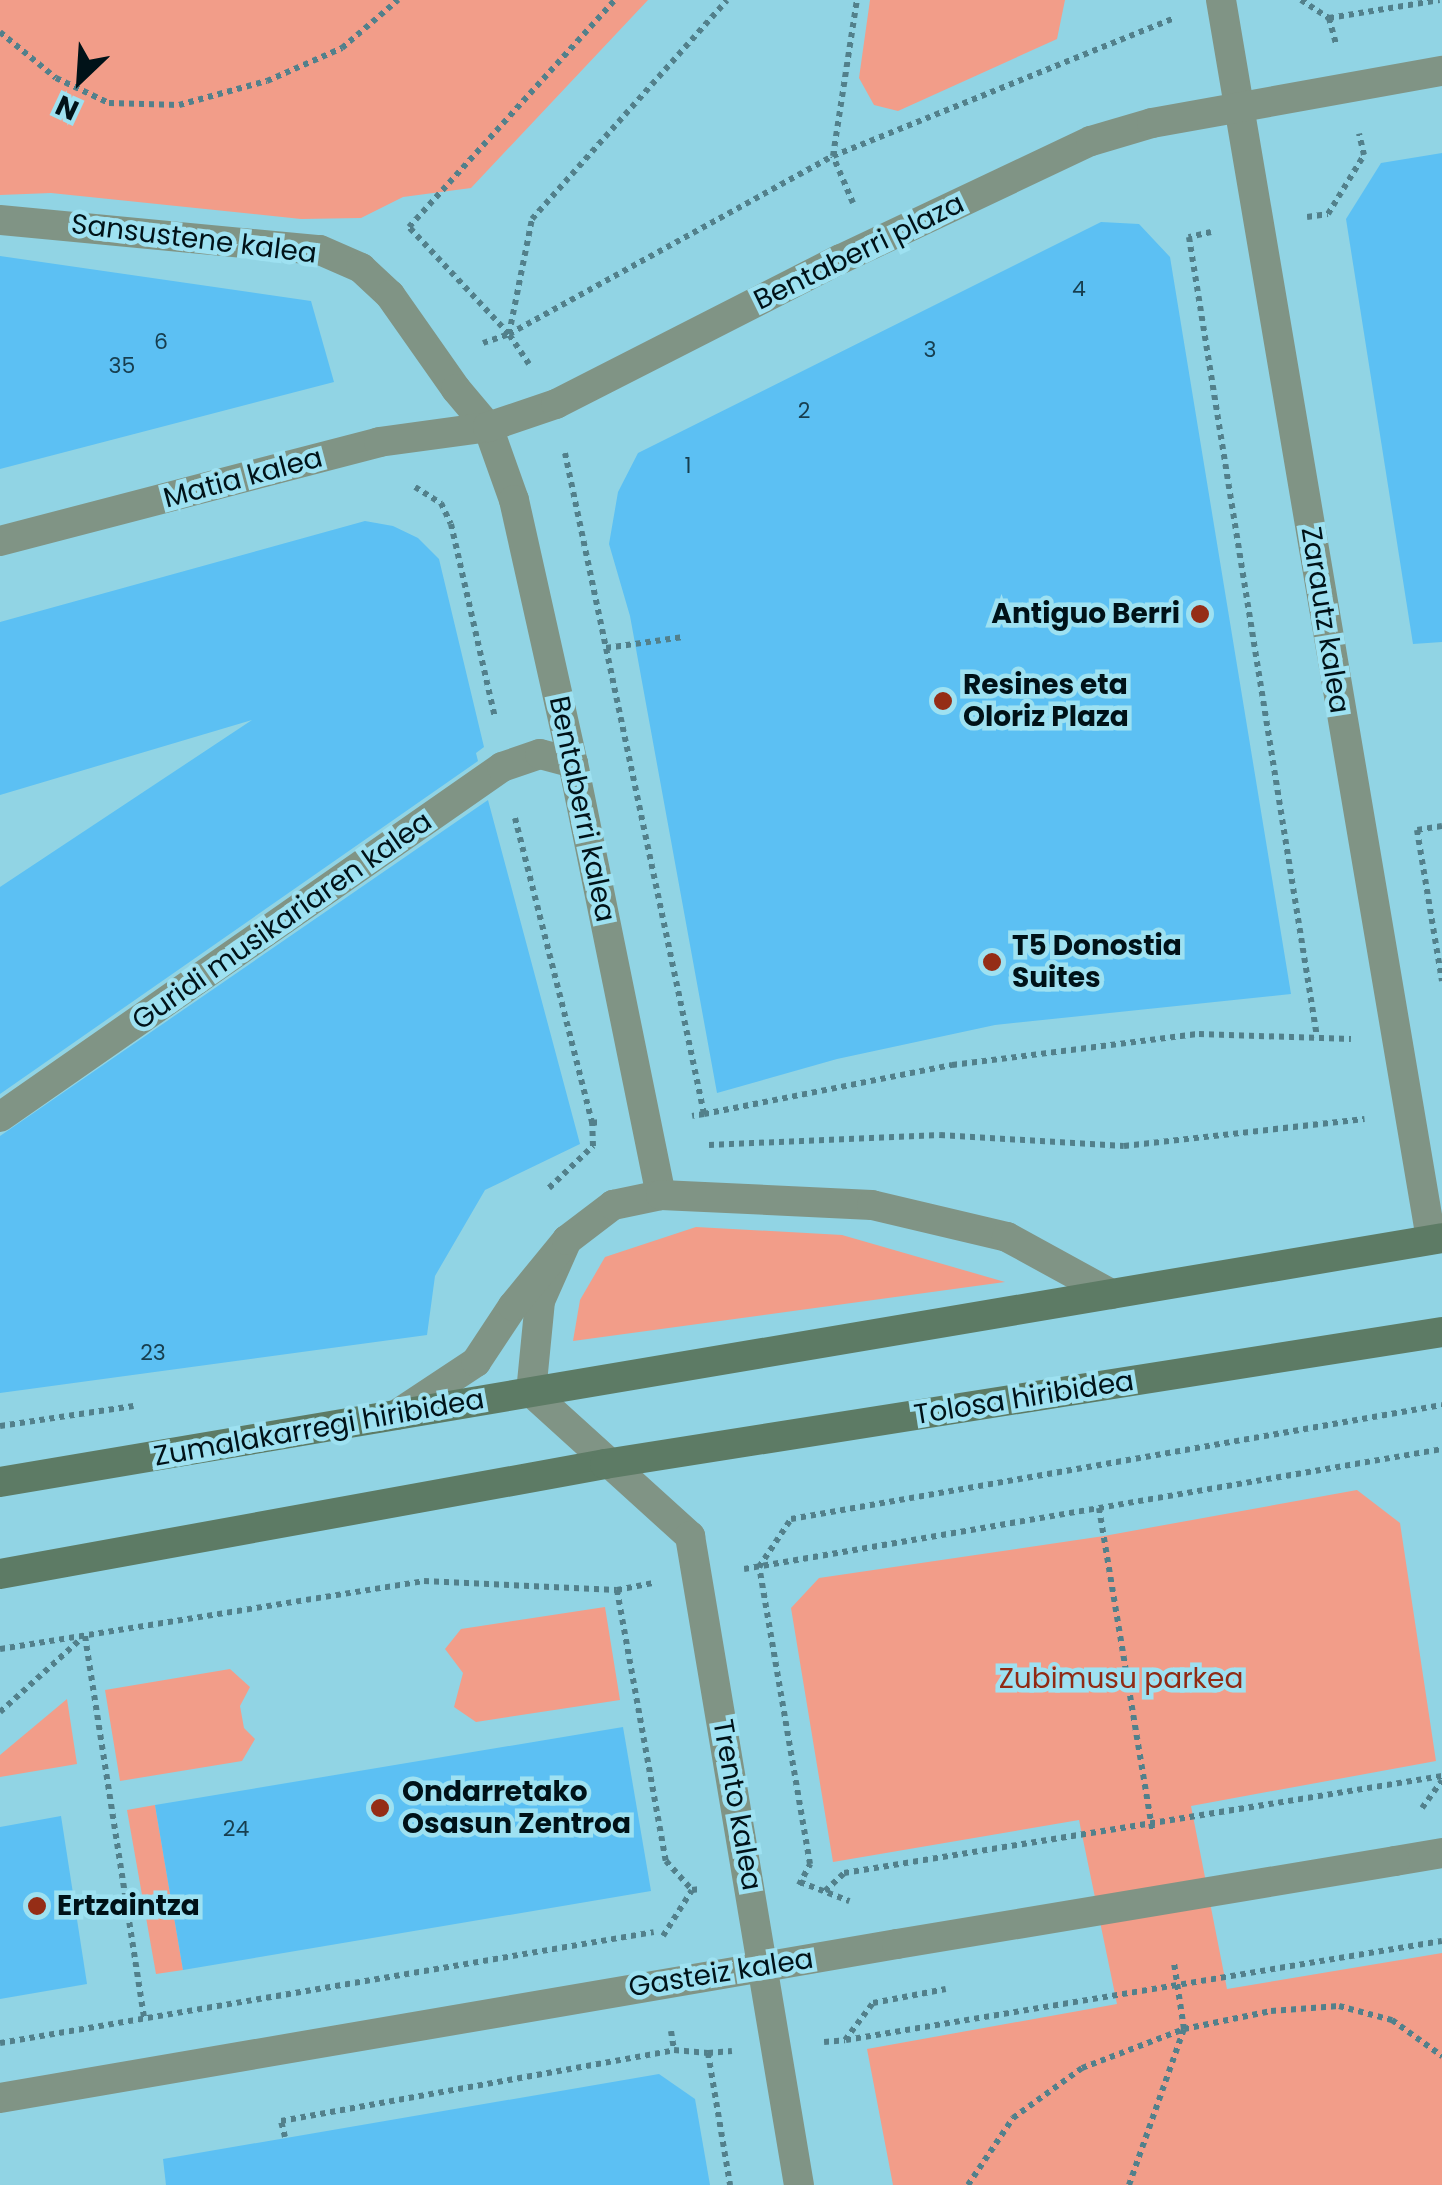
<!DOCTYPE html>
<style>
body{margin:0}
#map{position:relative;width:1442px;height:2185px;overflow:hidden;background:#91d4e4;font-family:Poppins,sans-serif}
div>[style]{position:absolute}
.green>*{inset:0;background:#f29d89}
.building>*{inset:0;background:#5cc0f3}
.path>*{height:6px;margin-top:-3px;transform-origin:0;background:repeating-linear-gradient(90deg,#52808b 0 5px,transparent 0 10px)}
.street>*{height:30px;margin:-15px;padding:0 15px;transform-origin:15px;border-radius:15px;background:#809485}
.secondary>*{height:30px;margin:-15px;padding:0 15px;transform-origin:15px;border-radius:15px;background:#5d7b65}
.street-bridge>*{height:30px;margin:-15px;padding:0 15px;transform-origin:15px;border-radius:15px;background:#809485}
.dots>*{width:28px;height:28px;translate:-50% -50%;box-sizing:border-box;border:5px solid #9ee1f1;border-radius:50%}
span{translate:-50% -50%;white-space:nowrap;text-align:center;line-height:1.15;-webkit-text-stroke:9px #9ee1f1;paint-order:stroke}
.number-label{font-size:22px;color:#173e4f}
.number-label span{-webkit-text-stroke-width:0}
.street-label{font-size:28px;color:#001218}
.poi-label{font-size:28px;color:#001218;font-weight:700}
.right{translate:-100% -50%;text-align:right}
.left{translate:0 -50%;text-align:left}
.park-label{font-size:28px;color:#912a14}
.north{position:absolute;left:30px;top:30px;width:100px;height:100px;-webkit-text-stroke:8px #9ee1f1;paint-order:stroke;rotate:205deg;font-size:28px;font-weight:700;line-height:40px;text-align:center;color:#001218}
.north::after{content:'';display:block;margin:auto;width:35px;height:45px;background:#001218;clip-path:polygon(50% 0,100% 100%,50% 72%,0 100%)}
</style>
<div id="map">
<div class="green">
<div style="clip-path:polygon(0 0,648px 0,471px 188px,403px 197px,361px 218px,301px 219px,51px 193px,0 195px)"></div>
<div style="clip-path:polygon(870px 0,1065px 0,1057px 39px,898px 111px,874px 105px,859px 78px)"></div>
<div style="clip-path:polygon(696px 1227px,842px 1235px,1005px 1282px,573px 1341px,580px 1300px,605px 1257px)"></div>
<div style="clip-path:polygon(1357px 1490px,1400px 1523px,1436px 1761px,1191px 1806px,1227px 1989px,1442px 1953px,1442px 2185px,893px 2185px,867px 2049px,1117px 2004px,1079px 1820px,833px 1862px,791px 1608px,819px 1578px,1104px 1536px)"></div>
<div style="clip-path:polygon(605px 1607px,620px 1700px,476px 1722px,454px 1707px,463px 1673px,445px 1649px,461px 1629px)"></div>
<div style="clip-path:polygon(230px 1669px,250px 1687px,240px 1706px,244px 1728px,255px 1739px,242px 1761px,120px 1781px,105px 1690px)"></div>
<div style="clip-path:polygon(67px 1699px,77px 1764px,0 1777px,0 1755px)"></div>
<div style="clip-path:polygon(155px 1805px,183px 1970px,156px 1974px,127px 1810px)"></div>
</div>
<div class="building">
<div style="clip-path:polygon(1442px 153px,1442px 642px,1413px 644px,1346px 219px,1381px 163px)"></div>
<div style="clip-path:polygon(1101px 222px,1139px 224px,1170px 257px,1291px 994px,995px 1025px,837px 1059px,717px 1093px,630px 616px,609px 544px,618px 492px,638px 453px)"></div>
<div style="clip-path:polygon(0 256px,311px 301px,334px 382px,0 469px)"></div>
<div style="clip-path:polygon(365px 521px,393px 526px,418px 538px,439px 559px,484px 747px,476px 753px,478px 761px,0 1094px,0 887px,252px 720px,0 795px,0 622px)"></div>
<div style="clip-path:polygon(488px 800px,580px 1144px,485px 1190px,435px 1276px,427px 1335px,0 1393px,0 1136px)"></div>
<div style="clip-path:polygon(623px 1727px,651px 1891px,183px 1970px,155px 1805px)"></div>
<div style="clip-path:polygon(61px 1816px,87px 1984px,0 1999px,0 1827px)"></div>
<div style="clip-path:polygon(659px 2074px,695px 2099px,710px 2185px,166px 2185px,163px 2159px)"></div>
</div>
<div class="path">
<div style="left:1301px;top:0;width:33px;rotate:33deg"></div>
<div style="left:1329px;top:18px;width:27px;rotate:75deg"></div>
<div style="left:1329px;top:18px;width:112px;rotate:-9.2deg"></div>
<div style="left:0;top:32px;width:72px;rotate:39.4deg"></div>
<div style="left:56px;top:78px;width:59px;rotate:25.3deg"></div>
<div style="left:109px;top:103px;width:70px;rotate:1.6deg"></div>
<div style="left:179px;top:105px;width:91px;rotate:-15.3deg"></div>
<div style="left:267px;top:81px;width:82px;rotate:-23.7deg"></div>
<div style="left:342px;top:48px;width:74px;rotate:-40.6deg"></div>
<div style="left:853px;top:203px;width:51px;rotate:-113.1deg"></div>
<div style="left:833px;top:156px;width:158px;rotate:-81.3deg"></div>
<div style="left:1307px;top:217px;width:21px;rotate:-8deg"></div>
<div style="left:1328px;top:214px;width:69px;rotate:-58.6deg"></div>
<div style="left:1364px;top:155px;width:22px;rotate:-103deg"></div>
<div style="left:1211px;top:232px;width:23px;rotate:167deg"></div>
<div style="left:1189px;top:237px;width:810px;rotate:80.91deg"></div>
<div style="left:509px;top:334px;width:370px;rotate:-28.8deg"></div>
<div style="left:833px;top:156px;width:369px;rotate:-22deg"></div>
<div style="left:483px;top:343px;width:28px;rotate:-19deg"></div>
<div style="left:509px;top:334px;width:117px;rotate:-78.7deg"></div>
<div style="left:532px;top:219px;width:293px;rotate:-48.3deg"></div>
<div style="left:529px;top:364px;width:36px;rotate:-124deg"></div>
<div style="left:509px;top:334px;width:146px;rotate:-133.1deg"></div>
<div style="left:409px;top:227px;width:307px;rotate:-47.8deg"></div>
<div style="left:565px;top:453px;width:675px;rotate:78.12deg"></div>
<div style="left:704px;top:1114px;width:12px;rotate:171deg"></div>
<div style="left:415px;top:487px;width:31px;rotate:32deg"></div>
<div style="left:441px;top:503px;width:23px;rotate:65deg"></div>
<div style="left:451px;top:524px;width:199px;rotate:77.2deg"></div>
<div style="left:606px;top:648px;width:78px;rotate:-8.1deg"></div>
<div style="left:515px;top:818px;width:315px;rotate:75.8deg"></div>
<div style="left:592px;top:1123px;width:8px;rotate:-7deg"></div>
<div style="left:1442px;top:826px;width:25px;rotate:171deg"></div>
<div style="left:1417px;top:830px;width:153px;rotate:80.6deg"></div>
<div style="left:704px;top:1114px;width:253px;rotate:-11.2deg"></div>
<div style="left:952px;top:1065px;width:249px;rotate:-7.2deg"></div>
<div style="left:1199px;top:1034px;width:152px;rotate:1.9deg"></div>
<div style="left:709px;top:1145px;width:231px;rotate:-2.5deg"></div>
<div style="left:940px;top:1135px;width:184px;rotate:3.4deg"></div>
<div style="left:1124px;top:1146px;width:242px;rotate:-6.4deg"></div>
<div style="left:549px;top:1188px;width:61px;rotate:-43.7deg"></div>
<div style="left:593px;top:1146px;width:23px;rotate:-92deg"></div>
<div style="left:0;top:1426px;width:135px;rotate:-8.5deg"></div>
<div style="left:1099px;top:1508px;width:329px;rotate:80.6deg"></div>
<div style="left:744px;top:1569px;width:708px;rotate:-9.75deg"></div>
<div style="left:617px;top:1590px;width:275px;rotate:79.8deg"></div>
<div style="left:666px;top:1861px;width:39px;rotate:48deg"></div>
<div style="left:85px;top:1636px;width:388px;rotate:81.2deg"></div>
<div style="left:0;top:1649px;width:429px;rotate:-9.1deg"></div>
<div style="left:424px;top:1581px;width:193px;rotate:2.7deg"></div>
<div style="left:617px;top:1590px;width:36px;rotate:-11deg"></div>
<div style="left:0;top:1712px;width:113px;rotate:-42.1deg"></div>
<div style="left:1422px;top:1808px;width:34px;rotate:-54deg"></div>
<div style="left:800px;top:1882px;width:53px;rotate:21.2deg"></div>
<div style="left:799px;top:1885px;width:24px;rotate:-62deg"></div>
<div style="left:810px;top:1864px;width:301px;rotate:-99.7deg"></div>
<div style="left:759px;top:1567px;width:58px;rotate:-56.3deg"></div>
<div style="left:791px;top:1519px;width:661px;rotate:-9.93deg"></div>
<div style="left:825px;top:1891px;width:26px;rotate:-43deg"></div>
<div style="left:844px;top:1873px;width:606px;rotate:-9.21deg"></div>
<div style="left:663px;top:1936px;width:54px;rotate:-57.8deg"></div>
<div style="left:692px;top:1890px;width:8px;rotate:-7deg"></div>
<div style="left:671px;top:2031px;width:19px;rotate:81deg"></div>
<div style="left:846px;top:2040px;width:604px;rotate:-9.43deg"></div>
<div style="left:824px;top:2042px;width:21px;rotate:-5deg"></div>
<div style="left:845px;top:2040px;width:46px;rotate:-52.9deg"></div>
<div style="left:873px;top:2003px;width:74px;rotate:-10.9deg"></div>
<div style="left:0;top:2043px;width:663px;rotate:-9.63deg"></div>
<div style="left:708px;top:2053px;width:24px;rotate:-5deg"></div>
<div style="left:285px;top:2137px;width:16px;rotate:-104deg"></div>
<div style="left:281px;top:2121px;width:399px;rotate:-10.2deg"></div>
<div style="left:674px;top:2050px;width:34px;rotate:5deg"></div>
<div style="left:708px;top:2053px;width:134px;rotate:80.5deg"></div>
<div style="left:968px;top:2185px;width:81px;rotate:-56.1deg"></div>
<div style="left:1013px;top:2118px;width:85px;rotate:-35.9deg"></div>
<div style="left:1082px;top:2068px;width:109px;rotate:-20.9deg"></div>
<div style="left:1184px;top:2029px;width:89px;rotate:-11.7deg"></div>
<div style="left:1271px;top:2011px;width:68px;rotate:-4.2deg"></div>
<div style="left:1339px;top:2006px;width:55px;rotate:14.8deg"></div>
<div style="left:1392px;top:2020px;width:62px;rotate:35.8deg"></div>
<div style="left:1129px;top:2185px;width:165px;rotate:-70.6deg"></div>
<div style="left:1184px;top:2029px;width:67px;rotate:-98.6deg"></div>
</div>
<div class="street">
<div style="left:1221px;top:0;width:1257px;rotate:80.38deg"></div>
<div style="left:0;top:220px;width:321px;rotate:5.4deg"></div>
<div style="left:320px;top:250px;width:45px;rotate:23.7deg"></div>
<div style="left:361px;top:268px;width:40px;rotate:43deg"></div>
<div style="left:390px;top:295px;width:115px;rotate:54.9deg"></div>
<div style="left:456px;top:389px;width:50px;rotate:49.9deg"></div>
<div style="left:488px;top:427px;width:77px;rotate:70.4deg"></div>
<div style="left:514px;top:500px;width:270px;rotate:77.4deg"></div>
<div style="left:573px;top:763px;width:441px;rotate:78.5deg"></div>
<div style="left:0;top:541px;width:392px;rotate:-14.6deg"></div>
<div style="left:379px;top:442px;width:110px;rotate:-7.8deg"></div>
<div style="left:488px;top:427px;width:72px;rotate:-18.7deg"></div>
<div style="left:556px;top:404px;width:320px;rotate:-27deg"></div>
<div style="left:841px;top:259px;width:276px;rotate:-25.3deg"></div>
<div style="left:1091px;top:141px;width:64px;rotate:-16.4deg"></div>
<div style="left:1152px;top:123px;width:295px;rotate:-10.2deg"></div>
<div style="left:0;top:1117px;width:612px;rotate:-34.88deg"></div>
<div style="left:502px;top:767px;width:40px;rotate:-18.9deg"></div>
<div style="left:540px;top:754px;width:34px;rotate:15deg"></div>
<div style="left:567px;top:1240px;width:67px;rotate:113.9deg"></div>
<div style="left:540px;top:1301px;width:91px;rotate:95.6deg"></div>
<div style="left:531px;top:1392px;width:215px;rotate:42.2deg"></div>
<div style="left:690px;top:1536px;width:658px;rotate:80.47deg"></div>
<div style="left:396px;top:1415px;width:96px;rotate:-33.5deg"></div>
<div style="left:476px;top:1362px;width:67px;rotate:-56.5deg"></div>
<div style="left:513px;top:1306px;width:85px;rotate:-50.7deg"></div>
<div style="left:567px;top:1240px;width:58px;rotate:-37.3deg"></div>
<div style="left:613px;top:1205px;width:49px;rotate:-11.8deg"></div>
<div style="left:661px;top:1195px;width:211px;rotate:2.7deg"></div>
<div style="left:872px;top:1205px;width:139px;rotate:13.3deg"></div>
<div style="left:1007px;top:1237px;width:119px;rotate:28.7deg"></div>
<div style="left:1395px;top:1861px;width:48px;rotate:-9.7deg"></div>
<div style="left:0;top:2098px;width:910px;rotate:-9.74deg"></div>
</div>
<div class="secondary">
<div style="left:0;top:1482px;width:1462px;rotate:-9.6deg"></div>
<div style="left:0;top:1574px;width:615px;rotate:-10.3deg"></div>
<div style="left:605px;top:1464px;width:847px;rotate:-8.96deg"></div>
</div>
<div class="street-bridge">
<div style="left:897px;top:1944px;width:505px;rotate:-9.46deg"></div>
</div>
<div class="dots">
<div style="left:1200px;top:614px;background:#952d16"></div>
<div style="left:943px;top:701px;background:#952d16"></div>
<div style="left:992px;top:962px;background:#952d16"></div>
<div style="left:380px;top:1808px;background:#952d16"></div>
<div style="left:37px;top:1906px;background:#952d16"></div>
</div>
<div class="number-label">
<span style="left:1079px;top:289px">4</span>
<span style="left:161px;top:342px">6</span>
<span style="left:930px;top:350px">3</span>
<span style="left:122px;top:366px">35</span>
<span style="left:804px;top:411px">2</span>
<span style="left:688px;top:466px">1</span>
<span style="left:153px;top:1353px">23</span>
<span style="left:236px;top:1829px">24</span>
</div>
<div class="street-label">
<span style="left:194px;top:239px;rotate:7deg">Sansustene kalea</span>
<span style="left:859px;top:252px;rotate:-26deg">Bentaberri plaza</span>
<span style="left:243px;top:478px;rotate:-15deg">Matia kalea</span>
<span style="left:1325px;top:620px;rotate:81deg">Zarautz kalea</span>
<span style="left:582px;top:809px;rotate:78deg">Bentaberri kalea</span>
<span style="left:282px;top:921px;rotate:-35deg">Guridi musikariaren kalea</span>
<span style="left:1024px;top:1398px;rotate:-9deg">Tolosa hiribidea</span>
<span style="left:319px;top:1428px;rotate:-10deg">Zumalakarregi hiribidea</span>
<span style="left:737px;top:1805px;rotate:80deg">Trento kalea</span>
<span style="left:721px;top:1973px;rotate:-9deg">Gasteiz kalea</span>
</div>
<div class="poi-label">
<span class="right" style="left:1180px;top:614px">Antiguo Berri</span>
<span class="left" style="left:963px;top:701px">Resines eta<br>Oloriz Plaza</span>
<span class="left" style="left:1012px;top:962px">T5 Donostia<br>Suites</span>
<span class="left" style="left:402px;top:1808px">Ondarretako<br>Osasun Zentroa</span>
<span class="left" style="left:57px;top:1906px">Ertzaintza</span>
</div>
<div class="park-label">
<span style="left:1121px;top:1679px">Zubimusu parkea</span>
</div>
<div class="north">N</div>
</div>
